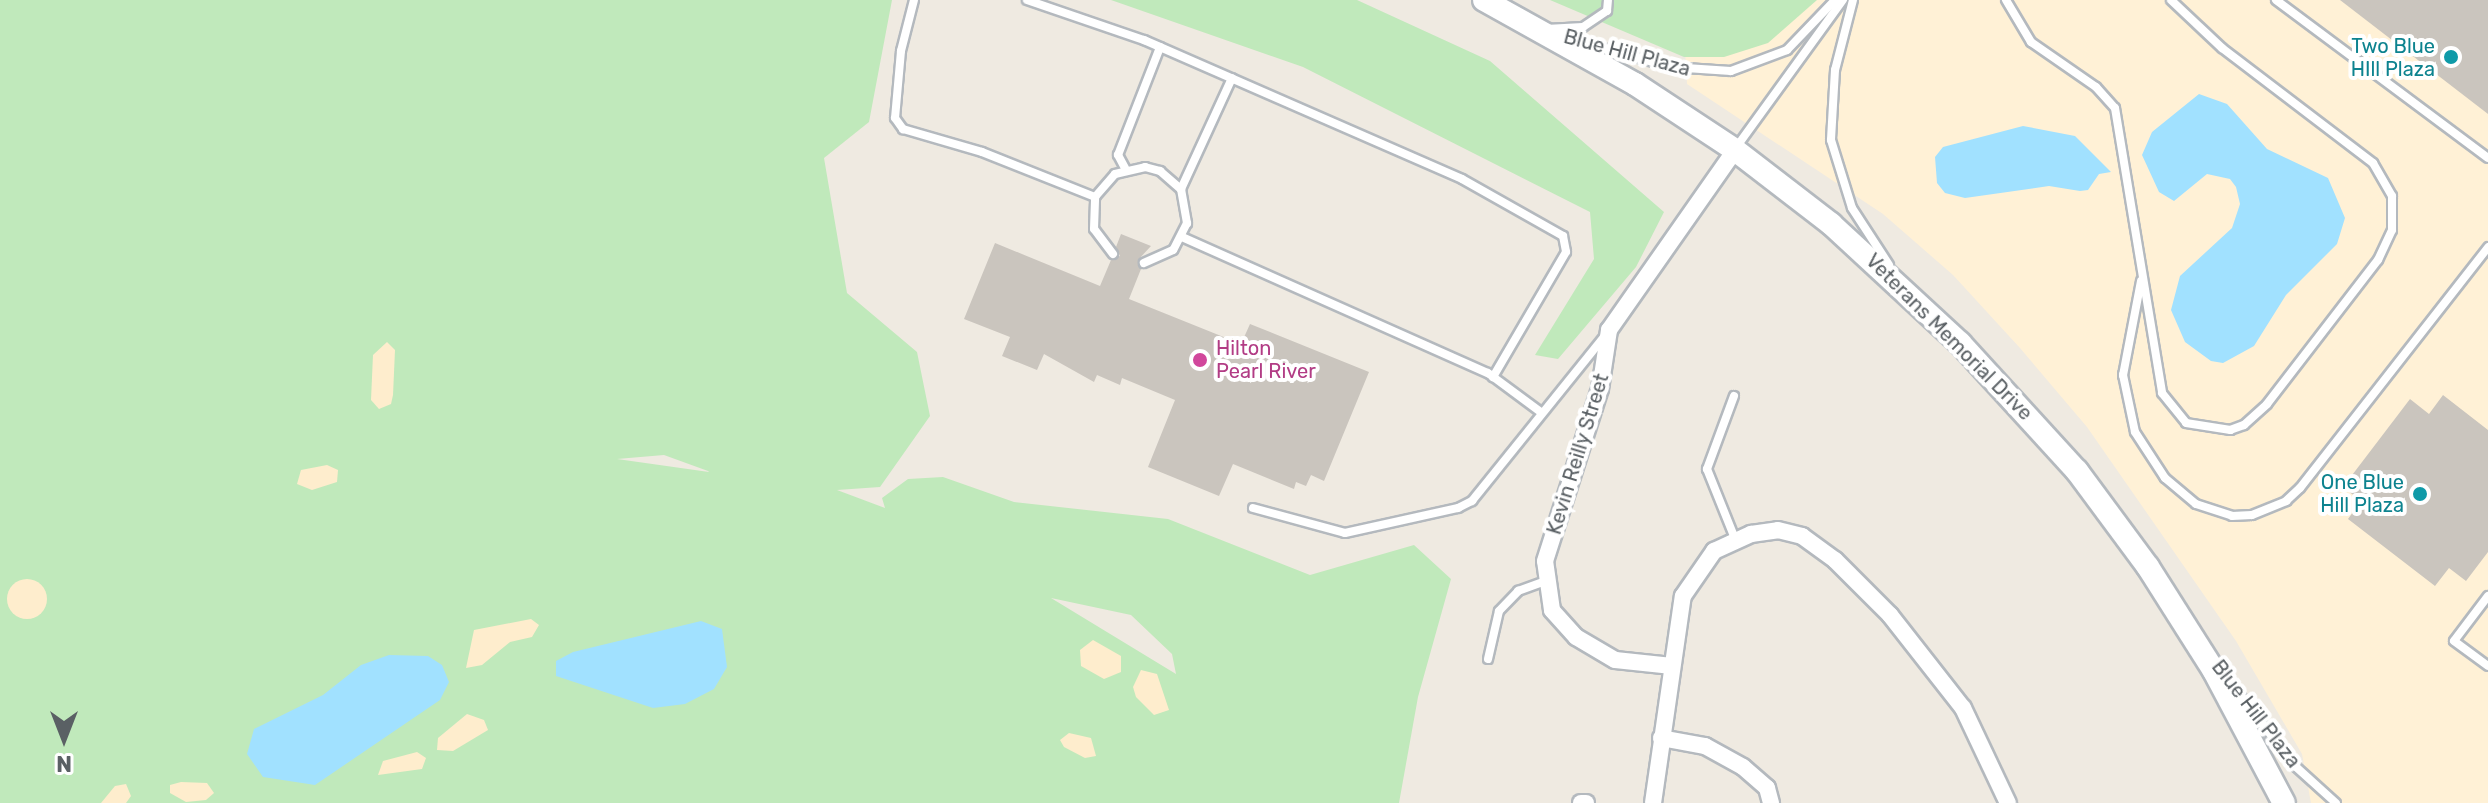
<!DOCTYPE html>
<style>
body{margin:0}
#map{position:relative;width:2488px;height:803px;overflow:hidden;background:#efeae1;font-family:Rubik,sans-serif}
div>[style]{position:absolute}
.commercial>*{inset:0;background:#fff1d6}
.green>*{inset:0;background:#c0e9bb}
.sand>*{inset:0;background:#feedcd}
.round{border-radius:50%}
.water>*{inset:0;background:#a1e1ff}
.building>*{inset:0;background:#cac5be}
.roads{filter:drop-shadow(2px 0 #b4b9be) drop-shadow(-2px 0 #b4b9be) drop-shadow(0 2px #b4b9be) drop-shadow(0 -2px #b4b9be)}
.lane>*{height:8px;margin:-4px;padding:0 4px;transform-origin:4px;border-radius:4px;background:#fff}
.street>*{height:16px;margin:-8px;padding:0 8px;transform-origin:8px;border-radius:8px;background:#fff}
.secondary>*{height:22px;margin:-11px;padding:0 11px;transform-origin:11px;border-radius:11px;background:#fff}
.dots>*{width:22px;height:22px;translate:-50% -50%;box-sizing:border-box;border:4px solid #fff;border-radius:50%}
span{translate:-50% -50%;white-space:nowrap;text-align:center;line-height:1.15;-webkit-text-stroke:8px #fff;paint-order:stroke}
.culture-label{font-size:20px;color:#0d838f}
.right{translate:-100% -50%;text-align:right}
.street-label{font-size:20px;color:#5a6064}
.hotel-label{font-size:20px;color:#b23c85}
.left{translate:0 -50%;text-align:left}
.north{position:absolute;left:24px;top:699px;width:80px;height:80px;-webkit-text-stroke:6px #fff;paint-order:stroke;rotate:180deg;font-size:22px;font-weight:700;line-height:32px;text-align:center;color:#5a6064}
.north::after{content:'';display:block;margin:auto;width:28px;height:36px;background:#5a6064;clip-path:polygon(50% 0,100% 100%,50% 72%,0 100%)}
</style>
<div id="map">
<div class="commercial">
<div style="clip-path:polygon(1751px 0,2488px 0,2488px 803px,2311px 803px,2302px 754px,2236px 641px,2087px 427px,2020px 348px,1953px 275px,1883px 214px,1687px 84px,1685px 50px)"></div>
</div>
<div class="green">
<div style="clip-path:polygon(evenodd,0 0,892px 0,869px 122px,824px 158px,847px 293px,917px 352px,930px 416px,880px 487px,837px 490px,885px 508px,882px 498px,908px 479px,943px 477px,1014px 502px,1168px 519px,1310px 575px,1414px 545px,1451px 579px,1418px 697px,1399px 803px,0 803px,0 0,664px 455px,708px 471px,709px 472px,617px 459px,664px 455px,0 0,1051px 598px,1131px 615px,1172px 654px,1176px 674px,1051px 598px)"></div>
<div style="clip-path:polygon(1111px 0,1357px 0,1490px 61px,1664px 212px,1636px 267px,1558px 359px,1535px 355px,1594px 259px,1590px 212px,1303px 67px)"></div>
<div style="clip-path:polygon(1550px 0,1817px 0,1768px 43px,1724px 57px,1684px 57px)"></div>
</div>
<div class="sand">
<div style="clip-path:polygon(387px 342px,395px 350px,393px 395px,391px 404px,379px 409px,371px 400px,373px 355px)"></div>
<div style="clip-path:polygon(327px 465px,338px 470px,337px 482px,312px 490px,297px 484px,301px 470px)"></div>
<div class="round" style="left:7px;top:579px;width:40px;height:40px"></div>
<div style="clip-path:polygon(531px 619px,539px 625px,532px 637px,510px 642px,482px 665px,466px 668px,474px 630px)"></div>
<div style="clip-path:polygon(1093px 640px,1121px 656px,1121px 672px,1104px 679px,1081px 666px,1080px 650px)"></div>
<div style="clip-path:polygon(1141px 670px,1157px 674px,1169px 710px,1154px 715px,1136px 697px,1133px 687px)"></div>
<div style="clip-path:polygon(467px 714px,484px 720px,488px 730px,453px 751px,437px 750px,438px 738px)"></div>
<div style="clip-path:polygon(1069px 733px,1091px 738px,1096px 756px,1085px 758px,1064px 747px,1060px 740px)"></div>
<div style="clip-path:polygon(417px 752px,426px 758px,422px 769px,378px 775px,383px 761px)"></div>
<div style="clip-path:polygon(181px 782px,207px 783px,214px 793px,206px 800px,186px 802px,170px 793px,170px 785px)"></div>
<div style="clip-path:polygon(126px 784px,131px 796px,126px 803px,101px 803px,115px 786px)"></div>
</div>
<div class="water">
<div style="clip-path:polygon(2199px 94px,2227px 104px,2267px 149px,2328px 178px,2345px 218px,2337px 244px,2286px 295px,2254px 346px,2223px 363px,2211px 361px,2185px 342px,2171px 310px,2180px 276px,2232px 228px,2240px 204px,2236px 187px,2230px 179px,2207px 174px,2174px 201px,2159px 192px,2142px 155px,2152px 132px)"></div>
<div style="clip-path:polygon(2023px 126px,2075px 136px,2111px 172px,2099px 174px,2088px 190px,2080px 191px,2049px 186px,1965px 198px,1945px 193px,1937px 183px,1935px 157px,1943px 147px)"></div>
<div style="clip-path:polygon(701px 621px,722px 629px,727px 667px,714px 689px,685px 704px,653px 708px,556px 676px,556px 661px,573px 652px)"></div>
<div style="clip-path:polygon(389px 655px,428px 656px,442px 665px,449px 682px,440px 700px,315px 785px,263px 777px,247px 754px,254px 729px,323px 695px,361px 665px)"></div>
</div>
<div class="building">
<div style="clip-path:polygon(2340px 0,2488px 0,2488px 114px)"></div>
<div style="clip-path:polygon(1121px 234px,1151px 246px,1138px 260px,1141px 269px,1129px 299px,1241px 344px,1250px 324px,1369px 372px,1324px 481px,1311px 475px,1306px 486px,1296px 482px,1294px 489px,1233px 464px,1219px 496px,1148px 467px,1175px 400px,1122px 378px,1120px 385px,1097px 375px,1094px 382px,1044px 354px,1037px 370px,1002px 356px,1010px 337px,964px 319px,995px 243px,1100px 286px,1111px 260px,1120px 256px,1116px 247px)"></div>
<div style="clip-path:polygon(2443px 395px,2488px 430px,2488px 552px,2466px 581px,2449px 568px,2435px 586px,2348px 519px,2361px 501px,2343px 487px,2410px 399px,2429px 414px)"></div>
</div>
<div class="roads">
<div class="lane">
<div style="left:914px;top:0;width:53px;rotate:104.3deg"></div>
<div style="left:901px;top:51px;width:67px;rotate:95.1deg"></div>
<div style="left:895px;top:118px;width:14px;rotate:54deg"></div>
<div style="left:903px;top:129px;width:82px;rotate:16.2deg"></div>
<div style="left:982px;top:152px;width:122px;rotate:21.7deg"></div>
<div style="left:1027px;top:0;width:124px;rotate:18.9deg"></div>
<div style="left:1144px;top:40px;width:347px;rotate:23.6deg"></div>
<div style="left:1462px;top:179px;width:116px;rotate:29.4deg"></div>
<div style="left:1563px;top:236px;width:16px;rotate:79deg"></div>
<div style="left:1566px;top:252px;width:145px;rotate:120.3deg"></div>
<div style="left:1853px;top:0;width:72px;rotate:104.4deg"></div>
<div style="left:1835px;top:70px;width:70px;rotate:93.3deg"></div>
<div style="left:1831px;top:140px;width:71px;rotate:72.8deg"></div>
<div style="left:1852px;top:208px;width:68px;rotate:57deg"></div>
<div style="left:2006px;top:0;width:49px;rotate:59.2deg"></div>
<div style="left:2031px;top:42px;width:79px;rotate:34.7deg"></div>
<div style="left:2096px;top:87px;width:28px;rotate:48deg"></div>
<div style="left:2115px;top:108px;width:289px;rotate:80.6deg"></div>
<div style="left:2162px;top:393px;width:38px;rotate:51deg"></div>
<div style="left:2186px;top:423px;width:45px;rotate:9deg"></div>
<div style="left:2230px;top:430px;width:15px;rotate:-20deg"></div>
<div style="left:2244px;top:425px;width:31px;rotate:-42deg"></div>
<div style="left:2267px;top:404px;width:182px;rotate:-52.4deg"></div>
<div style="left:2378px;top:260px;width:33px;rotate:-65deg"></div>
<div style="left:2392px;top:230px;width:34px;rotate:-90deg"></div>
<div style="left:2392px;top:196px;width:38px;rotate:-120deg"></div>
<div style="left:2373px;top:163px;width:190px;rotate:-142.7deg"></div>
<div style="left:2222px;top:48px;width:70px;rotate:-136.7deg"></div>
<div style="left:2276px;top:0;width:264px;rotate:36.7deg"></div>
<div style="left:1546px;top:29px;width:37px;rotate:-3deg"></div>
<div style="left:1583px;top:27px;width:29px;rotate:-34deg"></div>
<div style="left:1607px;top:11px;width:11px;rotate:-85deg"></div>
<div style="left:1574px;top:40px;width:101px;rotate:15.6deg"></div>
<div style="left:1671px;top:67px;width:60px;rotate:3.8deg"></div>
<div style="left:1731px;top:71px;width:60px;rotate:-20.6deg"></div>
<div style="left:1787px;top:50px;width:69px;rotate:-46.2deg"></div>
<div style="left:1735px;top:149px;width:184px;rotate:-54.1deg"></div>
<div style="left:1125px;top:168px;width:15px;rotate:-118deg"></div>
<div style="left:1118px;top:155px;width:116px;rotate:-68.7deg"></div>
<div style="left:1181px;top:189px;width:122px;rotate:-65.3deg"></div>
<div style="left:1182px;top:237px;width:335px;rotate:24deg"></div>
<div style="left:1488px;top:373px;width:67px;rotate:36.5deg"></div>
<div style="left:1113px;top:254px;width:31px;rotate:-127deg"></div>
<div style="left:1094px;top:229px;width:32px;rotate:-88deg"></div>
<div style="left:1095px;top:197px;width:30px;rotate:-49deg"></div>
<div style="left:1115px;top:174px;width:31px;rotate:-13deg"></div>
<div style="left:1145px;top:167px;width:16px;rotate:15deg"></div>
<div style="left:1160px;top:171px;width:28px;rotate:41deg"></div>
<div style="left:1181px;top:189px;width:35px;rotate:80deg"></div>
<div style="left:1187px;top:223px;width:30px;rotate:117deg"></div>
<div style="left:1173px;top:250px;width:32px;rotate:156deg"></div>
<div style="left:2141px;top:281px;width:96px;rotate:100.8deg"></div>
<div style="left:2123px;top:375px;width:58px;rotate:78.1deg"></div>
<div style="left:2135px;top:432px;width:55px;rotate:56.9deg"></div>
<div style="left:2165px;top:478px;width:40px;rotate:40deg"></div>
<div style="left:2196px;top:504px;width:38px;rotate:18deg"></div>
<div style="left:2232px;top:516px;width:20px;rotate:-3deg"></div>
<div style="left:2252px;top:515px;width:37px;rotate:-22deg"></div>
<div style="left:2286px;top:501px;width:19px;rotate:-43deg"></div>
<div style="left:2300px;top:488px;width:306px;rotate:-52deg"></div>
<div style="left:1734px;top:396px;width:78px;rotate:110.3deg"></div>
<div style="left:1707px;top:469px;width:78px;rotate:68.1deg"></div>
<div style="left:1253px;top:508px;width:95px;rotate:15.2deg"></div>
<div style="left:1345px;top:533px;width:116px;rotate:-12.5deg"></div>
<div style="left:1458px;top:508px;width:16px;rotate:-27deg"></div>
<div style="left:1472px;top:501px;width:211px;rotate:-51.2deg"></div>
<div style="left:2488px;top:596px;width:56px;rotate:127.1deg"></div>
<div style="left:2454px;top:641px;width:42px;rotate:36.3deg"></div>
<div style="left:1488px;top:659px;width:49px;rotate:-77.1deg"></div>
<div style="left:1499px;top:611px;width:28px;rotate:-46deg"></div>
<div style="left:1518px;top:591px;width:30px;rotate:-20deg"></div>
<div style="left:2229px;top:681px;width:108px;rotate:52.2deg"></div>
<div style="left:2295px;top:766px;width:55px;rotate:42.1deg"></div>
</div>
<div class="street">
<div style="left:1672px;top:666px;width:57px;rotate:-174deg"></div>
<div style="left:1615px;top:660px;width:45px;rotate:-149.5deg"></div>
<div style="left:1576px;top:637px;width:36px;rotate:-132deg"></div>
<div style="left:1552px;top:610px;width:49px;rotate:-98.1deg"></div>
<div style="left:1545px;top:561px;width:181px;rotate:-72.3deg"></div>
<div style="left:1600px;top:389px;width:60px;rotate:-81.3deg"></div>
<div style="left:1609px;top:330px;width:220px;rotate:-55deg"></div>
<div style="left:1661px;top:738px;width:45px;rotate:10.3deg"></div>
<div style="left:1705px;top:746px;width:43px;rotate:28.9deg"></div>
<div style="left:1743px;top:767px;width:32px;rotate:41deg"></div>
<div style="left:1767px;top:788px;width:16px;rotate:75deg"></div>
<div style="left:1581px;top:803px;width:5px"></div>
<div style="left:1653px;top:803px;width:209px;rotate:-81.8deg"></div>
<div style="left:1683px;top:596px;width:55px;rotate:-55.4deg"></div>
<div style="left:1714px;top:551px;width:41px;rotate:-24.7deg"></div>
<div style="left:1751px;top:534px;width:27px;rotate:-8deg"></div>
<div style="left:1778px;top:530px;width:25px;rotate:14deg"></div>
<div style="left:1802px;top:536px;width:41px;rotate:36deg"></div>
<div style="left:1835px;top:560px;width:78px;rotate:45deg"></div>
<div style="left:1890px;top:615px;width:118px;rotate:51.9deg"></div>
<div style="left:1963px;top:708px;width:105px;rotate:64.7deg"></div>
</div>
<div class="secondary">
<div style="left:1484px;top:0;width:173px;rotate:29.1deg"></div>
<div style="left:1635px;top:84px;width:120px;rotate:33.4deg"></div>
<div style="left:1735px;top:150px;width:121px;rotate:37.6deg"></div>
<div style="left:1831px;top:224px;width:176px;rotate:42.7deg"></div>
<div style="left:1960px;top:343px;width:173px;rotate:47.6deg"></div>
<div style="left:2077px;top:471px;width:119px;rotate:53.5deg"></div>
<div style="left:2148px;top:567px;width:123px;rotate:57.6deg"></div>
<div style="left:2214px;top:671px;width:149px;rotate:62.1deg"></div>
</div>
</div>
<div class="dots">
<div style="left:2451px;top:57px;background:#0f9aa8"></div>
<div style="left:1200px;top:360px;background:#d1479c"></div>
<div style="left:2420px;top:494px;background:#0f9aa8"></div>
</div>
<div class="culture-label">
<span class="right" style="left:2435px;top:58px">Two Blue<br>HIll Plaza</span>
<span class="right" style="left:2404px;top:494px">One Blue<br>Hill Plaza</span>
</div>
<div class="street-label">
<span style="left:1627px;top:53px;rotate:15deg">Blue Hill Plaza</span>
<span style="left:1949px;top:337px;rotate:45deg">Veterans Memorial Drive</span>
<span style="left:1578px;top:454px;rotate:-73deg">Kevin Reilly Street</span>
<span style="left:2256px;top:714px;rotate:52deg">Blue Hill Plaza</span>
</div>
<div class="hotel-label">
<span class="left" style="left:1216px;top:360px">Hilton<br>Pearl River</span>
</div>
<div class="north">N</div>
</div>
